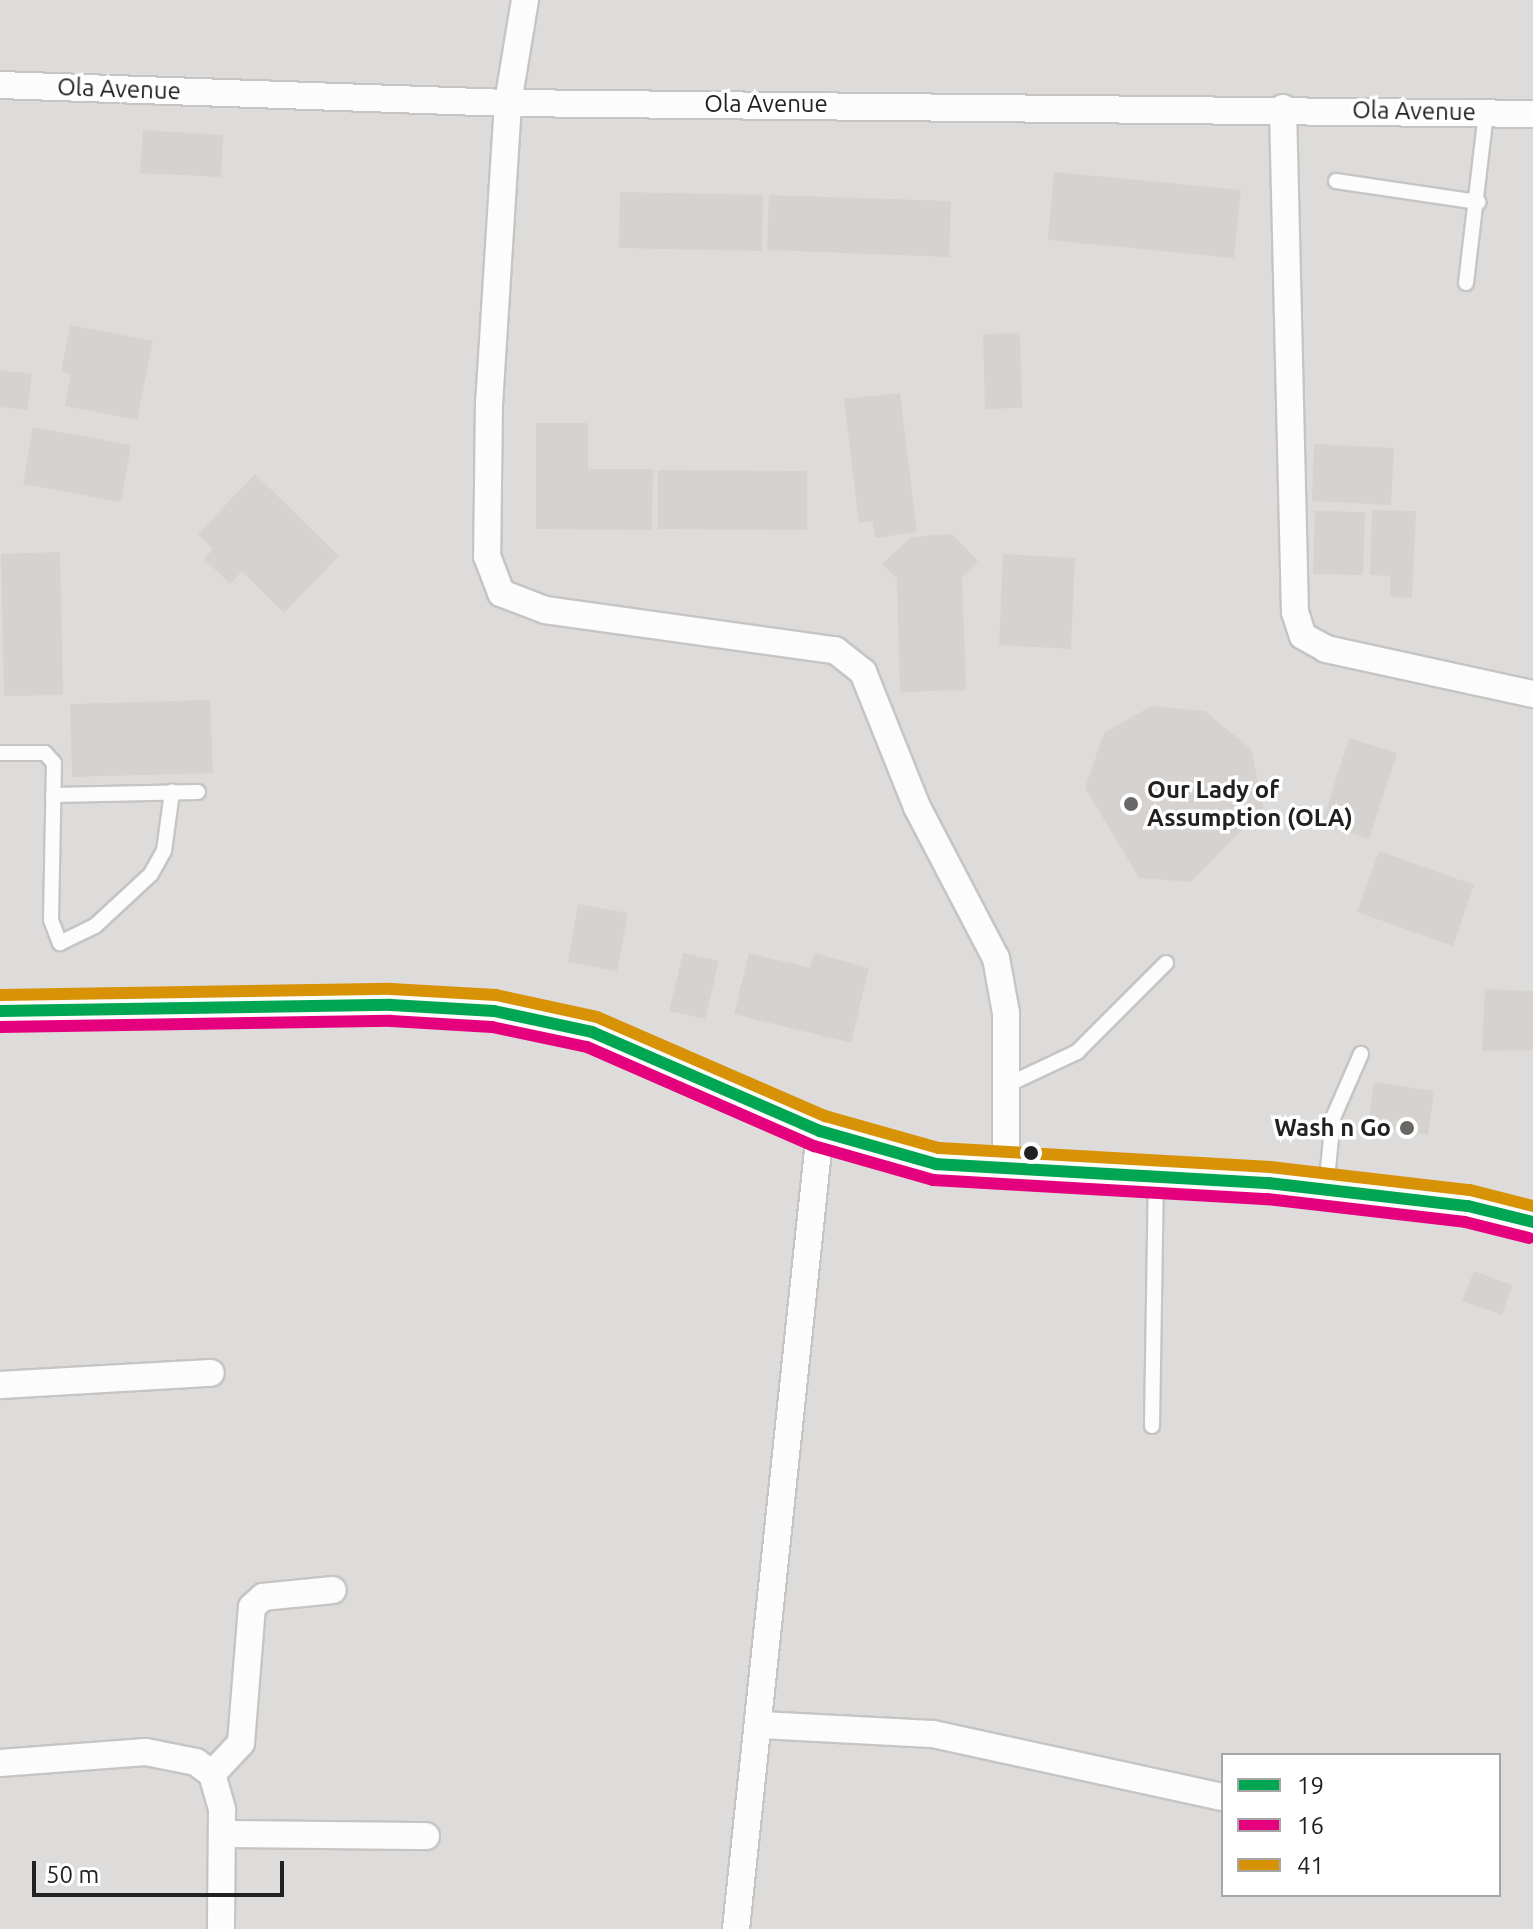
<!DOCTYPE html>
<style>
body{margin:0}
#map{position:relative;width:1533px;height:1929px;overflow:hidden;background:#efece9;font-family:Ubuntu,sans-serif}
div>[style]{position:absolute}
.residential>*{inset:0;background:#dedcdb}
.building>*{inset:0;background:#d5d2d0}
.roads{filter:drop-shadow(2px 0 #c6c5c4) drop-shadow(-2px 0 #c6c5c4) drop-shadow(0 2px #c6c5c4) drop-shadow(0 -2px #c6c5c4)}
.service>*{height:14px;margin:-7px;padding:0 7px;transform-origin:7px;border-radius:7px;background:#fdfcfc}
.minor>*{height:26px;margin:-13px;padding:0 13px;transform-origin:13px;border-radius:13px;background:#fdfcfc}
.tertiary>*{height:34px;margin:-17px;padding:0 17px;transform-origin:17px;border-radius:17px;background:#fdfcfc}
.bus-1>*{height:12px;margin:-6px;padding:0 6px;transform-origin:6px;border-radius:6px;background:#00a651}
.bus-2>*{height:12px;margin:-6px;padding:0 6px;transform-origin:6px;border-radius:6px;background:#e5007d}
.bus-3>*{height:12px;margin:-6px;padding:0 6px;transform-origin:6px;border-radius:6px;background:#d79205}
.dots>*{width:22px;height:22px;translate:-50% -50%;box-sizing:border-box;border:4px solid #fff;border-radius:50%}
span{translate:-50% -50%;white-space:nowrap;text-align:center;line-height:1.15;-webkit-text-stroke:7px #fff;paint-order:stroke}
.street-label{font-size:24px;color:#212121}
.poi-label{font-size:24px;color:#212121;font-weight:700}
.left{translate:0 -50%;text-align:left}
.right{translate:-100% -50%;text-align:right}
.legend{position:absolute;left:1221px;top:1753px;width:280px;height:144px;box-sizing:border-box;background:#fff;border:2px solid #a6a6a6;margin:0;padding:10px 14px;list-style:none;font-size:24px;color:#212121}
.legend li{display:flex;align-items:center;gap:16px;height:40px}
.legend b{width:40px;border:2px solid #a6a6a6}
.scale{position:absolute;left:32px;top:1861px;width:252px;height:36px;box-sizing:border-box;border:4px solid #212121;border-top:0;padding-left:10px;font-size:24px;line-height:28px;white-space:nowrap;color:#212121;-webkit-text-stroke:6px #fff;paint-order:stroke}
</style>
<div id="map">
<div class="residential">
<div style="clip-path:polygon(evenodd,0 0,1533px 0,1533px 1929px,0 1929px,0 0,1223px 1755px,1499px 1755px,1499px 1895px,1223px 1895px,1223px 1755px)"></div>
</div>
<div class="building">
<div style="clip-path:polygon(143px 130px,223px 135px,221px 177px,140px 173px)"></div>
<div style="clip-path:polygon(1054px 172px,1241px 190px,1234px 258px,1048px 240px)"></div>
<div style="clip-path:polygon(620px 192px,763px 195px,762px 251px,619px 248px)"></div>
<div style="clip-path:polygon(769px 195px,951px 201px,949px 257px,767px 250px)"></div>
<div style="clip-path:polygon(70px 325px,153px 341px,137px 420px,65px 406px,71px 374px,61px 372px)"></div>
<div style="clip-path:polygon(1020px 333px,1022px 408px,985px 409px,983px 334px)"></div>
<div style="clip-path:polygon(0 370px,32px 374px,27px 410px,0 407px)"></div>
<div style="clip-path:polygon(900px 393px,917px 532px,875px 538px,873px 521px,859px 523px,844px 399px)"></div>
<div style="clip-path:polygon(536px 423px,588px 423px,588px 469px,653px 469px,652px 530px,536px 529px)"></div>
<div style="clip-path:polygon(33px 427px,131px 445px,121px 502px,23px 484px)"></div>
<div style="clip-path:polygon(1314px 444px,1394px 448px,1391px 505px,1312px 501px)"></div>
<div style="clip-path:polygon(658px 470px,807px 471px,807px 530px,658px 529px)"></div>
<div style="clip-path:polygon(255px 474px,339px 556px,284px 613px,242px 571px,230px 584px,204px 559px,213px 549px,198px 534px)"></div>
<div style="clip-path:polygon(1372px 510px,1416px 511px,1412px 598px,1390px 597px,1390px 576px,1370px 575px)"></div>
<div style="clip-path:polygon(1315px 511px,1365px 512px,1363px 575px,1313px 574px)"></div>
<div style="clip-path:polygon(952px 534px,978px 561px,962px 577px,966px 690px,900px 692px,897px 579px,882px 564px,911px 537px)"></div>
<div style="clip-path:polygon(60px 552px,63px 695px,4px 696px,1px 554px)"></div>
<div style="clip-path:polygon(1003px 554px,1075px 558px,1071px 649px,999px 645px)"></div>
<div style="clip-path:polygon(210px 700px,213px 773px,72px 777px,70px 704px)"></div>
<div style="clip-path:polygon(1151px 706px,1205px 711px,1251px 749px,1264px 808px,1191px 882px,1139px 878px,1085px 788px,1104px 733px)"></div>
<div style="clip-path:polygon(1349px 738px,1397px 753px,1369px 839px,1322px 823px)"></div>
<div style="clip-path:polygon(1379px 851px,1474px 885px,1453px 946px,1357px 912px)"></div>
<div style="clip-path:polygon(578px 904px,628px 913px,617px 971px,568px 962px)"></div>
<div style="clip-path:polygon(683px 953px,719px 961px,705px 1019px,669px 1011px)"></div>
<div style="clip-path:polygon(749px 953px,810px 968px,814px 953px,869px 968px,851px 1043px,734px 1014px)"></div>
<div style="clip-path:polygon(1485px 989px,1533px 991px,1533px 1050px,1482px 1051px)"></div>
<div style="clip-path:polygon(1374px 1082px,1434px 1091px,1428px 1135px,1368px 1125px)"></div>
<div style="clip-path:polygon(1474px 1271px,1512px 1285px,1502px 1315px,1462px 1301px)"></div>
</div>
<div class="roads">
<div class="service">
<div style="left:1336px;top:181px;width:144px;rotate:8.4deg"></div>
<div style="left:1466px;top:283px;width:171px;rotate:-83.3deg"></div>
<div style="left:0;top:753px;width:45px"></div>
<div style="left:45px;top:753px;width:13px;rotate:48deg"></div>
<div style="left:54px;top:763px;width:157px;rotate:91.1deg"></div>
<div style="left:51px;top:920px;width:25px;rotate:69deg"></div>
<div style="left:60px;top:943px;width:39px;rotate:-26deg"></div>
<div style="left:95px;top:926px;width:76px;rotate:-42.9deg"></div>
<div style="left:151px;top:874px;width:26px;rotate:-61deg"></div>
<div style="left:164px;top:851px;width:60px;rotate:-82.3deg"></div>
<div style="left:53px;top:795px;width:145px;rotate:-1.2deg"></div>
<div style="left:1005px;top:1086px;width:80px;rotate:-25.3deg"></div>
<div style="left:1077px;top:1052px;width:126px;rotate:-45deg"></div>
<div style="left:1326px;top:1189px;width:71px;rotate:-84.4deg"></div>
<div style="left:1333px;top:1118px;width:70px;rotate:-66.4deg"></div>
<div style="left:1152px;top:1426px;width:251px;rotate:-89.1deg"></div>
</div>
<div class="minor">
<div style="left:525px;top:0;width:104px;rotate:99.4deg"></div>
<div style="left:508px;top:103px;width:300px;rotate:93.6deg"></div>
<div style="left:489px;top:402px;width:154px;rotate:90.7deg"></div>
<div style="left:487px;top:556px;width:40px;rotate:69deg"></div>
<div style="left:501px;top:593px;width:47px;rotate:21.1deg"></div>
<div style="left:545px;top:610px;width:293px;rotate:7.9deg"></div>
<div style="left:835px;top:650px;width:36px;rotate:38deg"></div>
<div style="left:863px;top:672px;width:145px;rotate:68.2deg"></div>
<div style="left:917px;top:807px;width:170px;rotate:62.4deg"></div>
<div style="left:996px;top:958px;width:56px;rotate:79.7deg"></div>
<div style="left:1006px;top:1013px;width:154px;rotate:90deg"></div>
<div style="left:0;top:85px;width:508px;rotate:2.03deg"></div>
<div style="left:508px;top:103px;width:1025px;rotate:0.61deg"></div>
<div style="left:1283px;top:108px;width:504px;rotate:88.64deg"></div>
<div style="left:1295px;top:612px;width:25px;rotate:72deg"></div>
<div style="left:1303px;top:636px;width:26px;rotate:29deg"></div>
<div style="left:1326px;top:649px;width:212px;rotate:12.3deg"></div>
<div style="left:0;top:1385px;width:211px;rotate:-3.3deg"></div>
<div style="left:760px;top:1725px;width:173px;rotate:3deg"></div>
<div style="left:933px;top:1734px;width:297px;rotate:12.3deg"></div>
<div style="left:0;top:1763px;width:146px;rotate:-4.3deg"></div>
<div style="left:146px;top:1752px;width:51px;rotate:11.3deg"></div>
<div style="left:196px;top:1762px;width:20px;rotate:37deg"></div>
<div style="left:212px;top:1774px;width:37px;rotate:74deg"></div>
<div style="left:222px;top:1810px;width:119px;rotate:90.5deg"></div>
<div style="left:212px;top:1774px;width:42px;rotate:-46.9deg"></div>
<div style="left:241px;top:1743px;width:136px;rotate:-85.4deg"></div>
<div style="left:252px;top:1607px;width:15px;rotate:-42deg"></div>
<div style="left:263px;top:1597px;width:70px;rotate:-5.7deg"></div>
<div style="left:222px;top:1834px;width:204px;rotate:0.6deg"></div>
<div style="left:736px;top:1929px;width:802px;rotate:-83.99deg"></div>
</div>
<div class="tertiary">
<div style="left:0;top:1011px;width:391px;rotate:-0.9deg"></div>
<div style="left:391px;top:1005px;width:103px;rotate:3.3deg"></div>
<div style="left:494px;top:1011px;width:100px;rotate:12.1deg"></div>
<div style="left:592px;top:1032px;width:249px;rotate:23.5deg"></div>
<div style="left:820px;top:1131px;width:121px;rotate:15.9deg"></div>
<div style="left:936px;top:1164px;width:333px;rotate:3.3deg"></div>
<div style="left:1268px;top:1183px;width:201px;rotate:6.6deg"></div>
<div style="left:1468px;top:1206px;width:67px;rotate:13.8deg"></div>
</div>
</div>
<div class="bus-1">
<div style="left:0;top:1011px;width:391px;rotate:-0.9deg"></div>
<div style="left:391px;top:1005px;width:103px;rotate:3.3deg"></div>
<div style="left:494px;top:1011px;width:100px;rotate:12.1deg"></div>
<div style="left:592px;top:1032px;width:249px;rotate:23.5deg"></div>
<div style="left:820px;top:1131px;width:121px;rotate:15.9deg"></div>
<div style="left:936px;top:1164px;width:333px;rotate:3.3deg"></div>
<div style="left:1268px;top:1183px;width:201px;rotate:6.6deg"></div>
<div style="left:1468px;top:1206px;width:67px;rotate:13.8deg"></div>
</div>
<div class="bus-2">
<div style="left:0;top:1027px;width:391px;rotate:-0.9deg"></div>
<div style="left:391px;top:1021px;width:101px;rotate:3.4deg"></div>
<div style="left:492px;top:1027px;width:97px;rotate:11.9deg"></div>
<div style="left:587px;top:1047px;width:248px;rotate:23.6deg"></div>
<div style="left:814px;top:1146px;width:124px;rotate:15.9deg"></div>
<div style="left:933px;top:1180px;width:335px;rotate:3.3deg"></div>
<div style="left:1267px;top:1199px;width:199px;rotate:6.6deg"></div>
<div style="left:1465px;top:1222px;width:66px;rotate:14deg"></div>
</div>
<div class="bus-3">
<div style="left:0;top:995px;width:391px;rotate:-0.9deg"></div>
<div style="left:391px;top:989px;width:105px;rotate:3.3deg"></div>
<div style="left:496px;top:995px;width:103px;rotate:12.3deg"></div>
<div style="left:597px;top:1017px;width:249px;rotate:23.5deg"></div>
<div style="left:825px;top:1116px;width:118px;rotate:15.7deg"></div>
<div style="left:939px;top:1148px;width:332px;rotate:3.3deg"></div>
<div style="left:1270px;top:1167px;width:201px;rotate:6.6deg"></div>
<div style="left:1470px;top:1190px;width:65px;rotate:14.3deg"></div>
</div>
<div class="dots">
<div style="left:1131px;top:804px;background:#696867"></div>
<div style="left:1407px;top:1128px;background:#696867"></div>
<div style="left:1031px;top:1153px;background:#212121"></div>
</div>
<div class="street-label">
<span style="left:119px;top:89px;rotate:2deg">Ola Avenue</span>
<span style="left:766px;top:104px">Ola Avenue</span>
<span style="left:1414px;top:111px;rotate:1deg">Ola Avenue</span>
</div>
<div class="poi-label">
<span class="left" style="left:1147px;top:804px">Our Lady of<br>Assumption (OLA)</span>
<span class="right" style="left:1391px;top:1128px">Wash n Go</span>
</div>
<ul class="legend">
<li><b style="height:10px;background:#00a651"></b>19</li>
<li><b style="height:10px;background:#e5007d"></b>16</li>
<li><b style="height:10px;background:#d79205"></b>41</li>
</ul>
<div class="scale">50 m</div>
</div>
